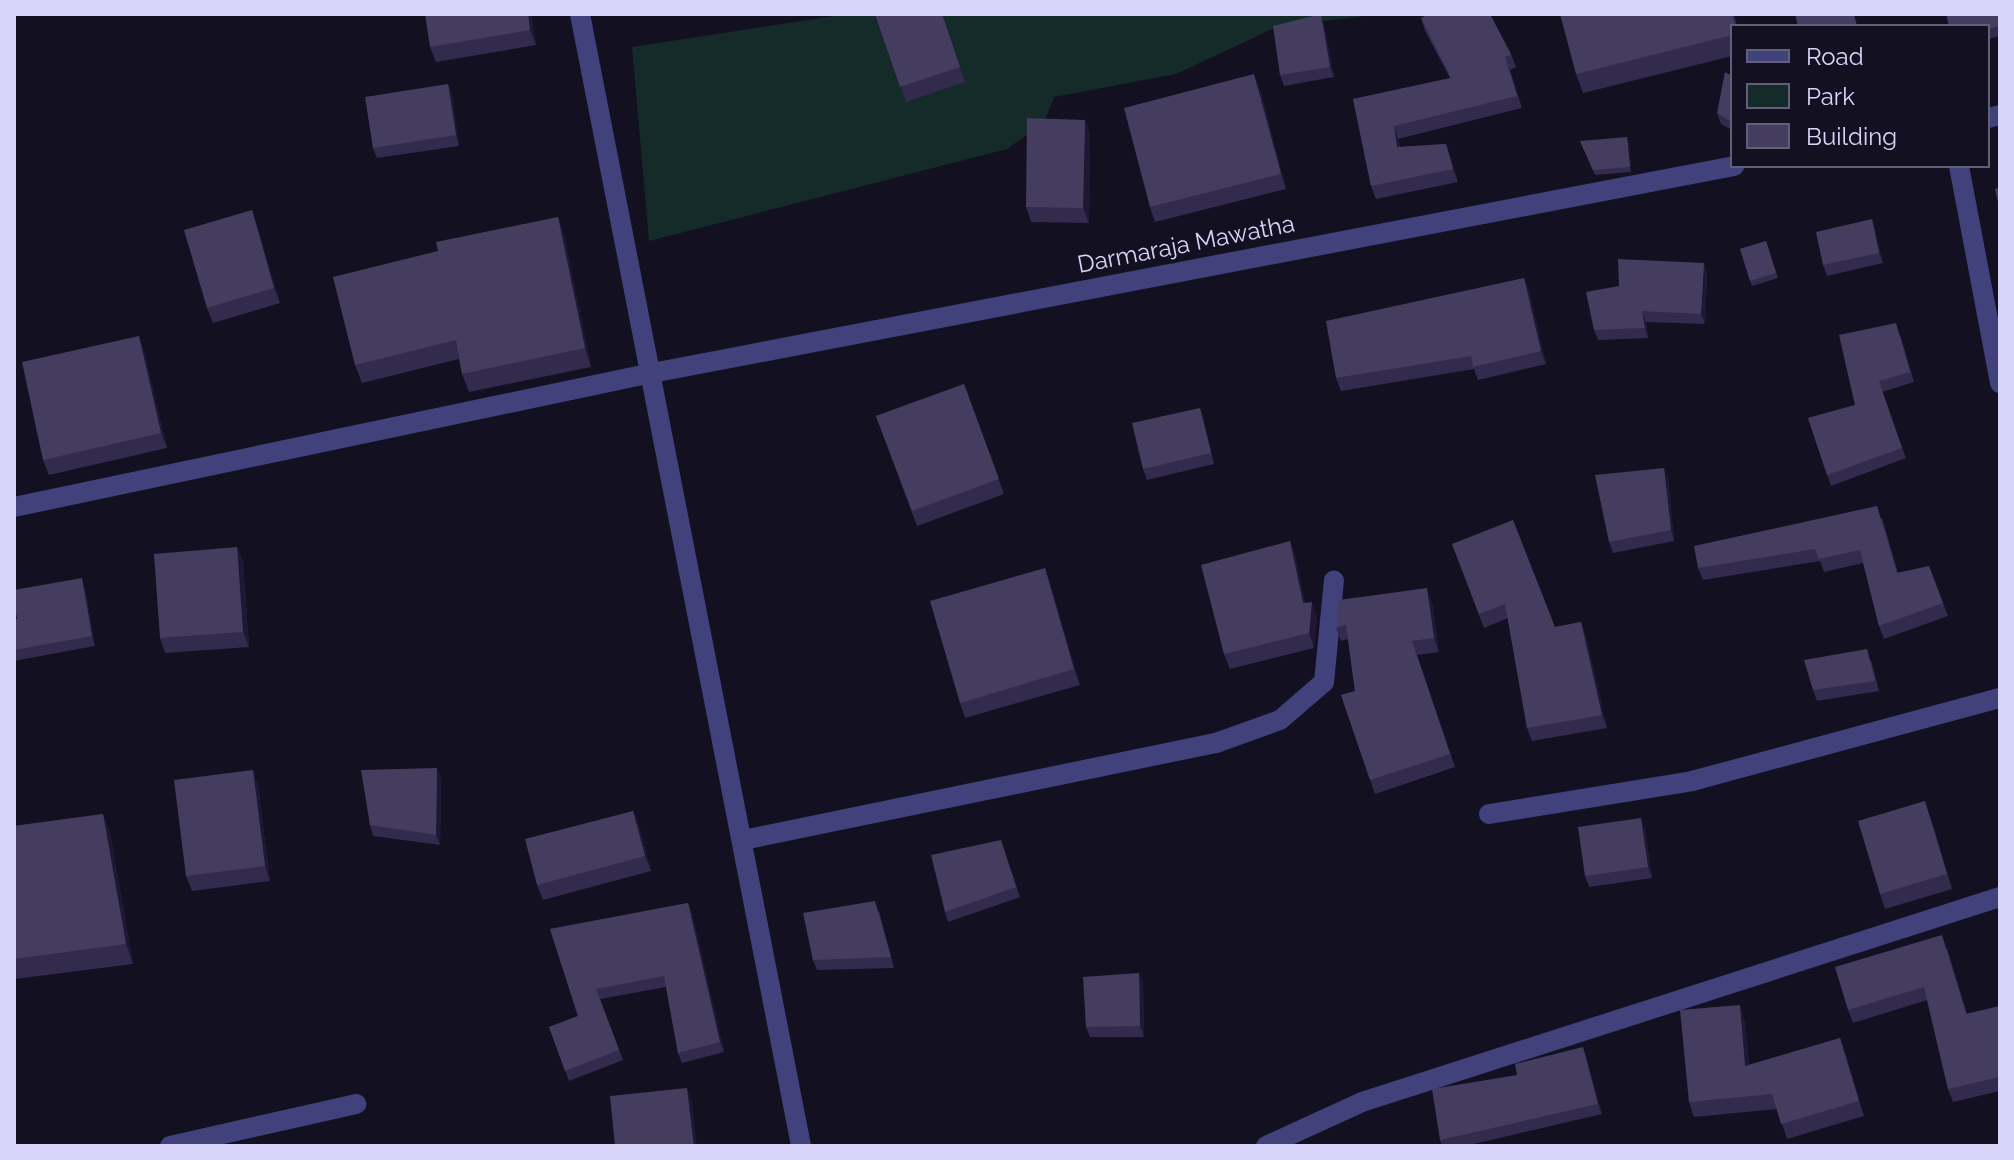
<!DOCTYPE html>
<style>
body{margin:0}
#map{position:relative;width:2014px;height:1160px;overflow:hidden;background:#131021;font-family:Raleway,sans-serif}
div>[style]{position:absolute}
.green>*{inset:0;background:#142b29}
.minor>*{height:20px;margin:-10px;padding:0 10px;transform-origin:10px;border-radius:10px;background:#41417b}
.wall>*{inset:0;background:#322b4d}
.shaded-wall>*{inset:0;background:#1e1834}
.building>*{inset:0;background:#443d60}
span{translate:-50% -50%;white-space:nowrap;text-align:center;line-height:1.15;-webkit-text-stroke:8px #131021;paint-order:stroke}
.street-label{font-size:24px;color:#d9d5fa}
.frame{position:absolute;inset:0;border:16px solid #d9d5fa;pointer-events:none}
.legend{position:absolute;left:1730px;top:24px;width:260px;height:144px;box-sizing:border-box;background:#131021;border:2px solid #625f78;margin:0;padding:10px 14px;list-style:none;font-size:24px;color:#d9d5fa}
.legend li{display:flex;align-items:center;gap:16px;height:40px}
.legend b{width:40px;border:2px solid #625f78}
</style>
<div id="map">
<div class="green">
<div style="clip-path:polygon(847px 14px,1381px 14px,1277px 27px,1176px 74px,1054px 97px,1044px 123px,1007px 149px,649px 241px,632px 47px)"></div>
</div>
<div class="minor">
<div style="left:580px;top:14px;width:1153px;rotate:78.95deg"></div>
<div style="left:1988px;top:118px;width:12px;rotate:-14deg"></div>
<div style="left:1959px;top:166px;width:221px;rotate:79.3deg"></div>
<div style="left:14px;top:507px;width:647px;rotate:-11.87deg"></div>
<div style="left:647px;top:374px;width:1107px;rotate:-10.83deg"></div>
<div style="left:1489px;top:814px;width:206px;rotate:-9.2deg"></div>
<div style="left:1692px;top:781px;width:319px;rotate:-15.1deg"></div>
<div style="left:743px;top:840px;width:483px;rotate:-11.6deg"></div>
<div style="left:1216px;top:743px;width:68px;rotate:-19.8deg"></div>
<div style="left:1280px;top:720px;width:58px;rotate:-40.8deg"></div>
<div style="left:1324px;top:682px;width:102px;rotate:-84.4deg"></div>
<div style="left:170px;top:1146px;width:191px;rotate:-12.7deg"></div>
<div style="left:1266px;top:1146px;width:106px;rotate:-24.6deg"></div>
<div style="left:1362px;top:1102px;width:670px;rotate:-17.81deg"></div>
</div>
<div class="wall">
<div style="clip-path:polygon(531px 14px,536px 45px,436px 62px,430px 47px)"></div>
<div style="clip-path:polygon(875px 14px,942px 14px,965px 82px,906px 102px)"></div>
<div style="clip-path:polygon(1734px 14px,1737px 26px,1732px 26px,1732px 56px,1583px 93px,1576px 74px)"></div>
<div style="clip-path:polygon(2000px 14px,2000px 36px,1988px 39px,1988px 26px)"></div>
<div style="clip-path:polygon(1421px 18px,1511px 54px,1516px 67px,1510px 70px,1522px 108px,1398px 139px,1400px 147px,1446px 144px,1458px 182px,1376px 199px,1371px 186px,1353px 99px,1450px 78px,1425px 31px)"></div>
<div style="clip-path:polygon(1324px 25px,1334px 77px,1284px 86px,1280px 75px)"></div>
<div style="clip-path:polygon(1732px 76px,1732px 130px,1721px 124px,1717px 113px)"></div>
<div style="clip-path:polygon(448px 84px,452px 95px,459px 146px,377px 158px,373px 148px)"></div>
<div style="clip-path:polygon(1260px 89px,1286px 189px,1155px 222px,1150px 207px)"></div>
<div style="clip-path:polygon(1085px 120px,1090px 135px,1089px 223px,1031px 222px,1026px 207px)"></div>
<div style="clip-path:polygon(1580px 141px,1629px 142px,1631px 172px,1595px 175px)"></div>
<div style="clip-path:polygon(252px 210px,280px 303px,213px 323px,207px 308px)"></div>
<div style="clip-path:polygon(558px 217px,564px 235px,591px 367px,469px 392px,462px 374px,459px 359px,362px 383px,355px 365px,438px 251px)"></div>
<div style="clip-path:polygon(1872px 219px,1875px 230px,1883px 263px,1827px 276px,1823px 265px)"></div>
<div style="clip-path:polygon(1766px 241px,1778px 278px,1752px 286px,1740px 249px)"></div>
<div style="clip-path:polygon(1704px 263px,1707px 274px,1705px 324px,1646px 322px,1648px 338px,1598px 340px,1594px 330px,1619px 286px)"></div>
<div style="clip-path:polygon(1524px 278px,1529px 291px,1546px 364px,1478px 380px,1474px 369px,1341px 391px,1336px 378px)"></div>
<div style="clip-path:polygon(1900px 334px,1914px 382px,1882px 392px,1906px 458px,1831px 486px,1808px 418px,1855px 405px)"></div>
<div style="clip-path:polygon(144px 351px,167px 448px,49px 475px,43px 460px)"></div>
<div style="clip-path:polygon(964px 384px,1004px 494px,917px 526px,876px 416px)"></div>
<div style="clip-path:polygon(1200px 408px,1203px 418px,1214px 464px,1147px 480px,1143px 469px)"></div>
<div style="clip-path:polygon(1664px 468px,1668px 478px,1674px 541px,1613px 553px,1609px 542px)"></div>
<div style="clip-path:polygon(1882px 518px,1898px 573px,1929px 566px,1948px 616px,1884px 639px,1879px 626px,1863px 563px,1824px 572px,1820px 561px,1703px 580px,1698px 568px)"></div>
<div style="clip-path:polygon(1290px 541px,1295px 556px,1305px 603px,1317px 617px,1314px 648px,1230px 669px,1224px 654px)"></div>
<div style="clip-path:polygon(1452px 544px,1555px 627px,1581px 622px,1586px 636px,1607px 728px,1532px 741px,1527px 728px,1508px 618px,1484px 628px)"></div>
<div style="clip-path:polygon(237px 547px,243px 562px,249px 647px,165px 653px,160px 638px)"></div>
<div style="clip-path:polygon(1045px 568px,1080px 685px,965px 718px,960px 703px)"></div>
<div style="clip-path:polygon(85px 588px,95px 646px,14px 661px,14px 620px)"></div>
<div style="clip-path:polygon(1432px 601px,1439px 652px,1417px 655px,1455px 767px,1375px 794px,1341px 695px,1355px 691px,1348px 639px,1341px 641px,1336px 628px)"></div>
<div style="clip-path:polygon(1871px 660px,1879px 691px,1817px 701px,1813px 690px)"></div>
<div style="clip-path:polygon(441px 778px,440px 845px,373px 836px,370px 825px)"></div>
<div style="clip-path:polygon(258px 785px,270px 881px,192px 891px,186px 876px)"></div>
<div style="clip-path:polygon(633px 811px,639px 826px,651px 871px,543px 900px,537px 885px)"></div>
<div style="clip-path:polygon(103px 814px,110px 833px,133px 964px,15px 979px,14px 976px,14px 826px)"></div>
<div style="clip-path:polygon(1930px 816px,1952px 889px,1885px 909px,1880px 894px)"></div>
<div style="clip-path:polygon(1645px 829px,1652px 878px,1589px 887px,1585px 876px)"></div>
<div style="clip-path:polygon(1001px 840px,1020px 897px,948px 922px,945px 912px)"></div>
<div style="clip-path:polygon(688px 903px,692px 913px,724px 1052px,682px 1063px,678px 1053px,666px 987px,600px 999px,623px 1060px,569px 1081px,549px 1027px,578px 1016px,550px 929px)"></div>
<div style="clip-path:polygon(879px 911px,894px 968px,817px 970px,813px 960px)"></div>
<div style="clip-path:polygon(1947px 948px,1967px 1014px,2000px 1006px,2000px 1091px,1953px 1102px,1948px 1089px,1927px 1000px,1853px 1023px,1848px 1010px)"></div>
<div style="clip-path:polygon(1139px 973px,1143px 983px,1144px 1037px,1090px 1037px,1086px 1027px)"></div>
<div style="clip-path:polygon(1745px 1020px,1749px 1065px,1840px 1038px,1864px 1116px,1787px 1139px,1777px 1109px,1694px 1117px,1689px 1102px)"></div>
<div style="clip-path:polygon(1583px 1047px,1602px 1114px,1465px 1146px,1442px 1146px,1440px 1140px,1517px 1075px)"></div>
</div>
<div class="shaded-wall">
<div style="clip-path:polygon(528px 14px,531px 14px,536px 45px,530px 30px)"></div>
<div style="clip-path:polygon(1321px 14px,1324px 25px,1334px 77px,1330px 67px)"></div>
<div style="clip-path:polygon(1254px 74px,1260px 89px,1286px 189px,1281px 174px)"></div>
<div style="clip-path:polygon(448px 84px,452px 95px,459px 146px,456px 135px)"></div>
<div style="clip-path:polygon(1085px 120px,1090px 135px,1089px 223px,1083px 208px)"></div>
<div style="clip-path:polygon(1394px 126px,1398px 139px,1402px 160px,1397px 147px)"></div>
<div style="clip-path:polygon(1627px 137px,1629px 142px,1631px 172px,1630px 167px)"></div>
<div style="clip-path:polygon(1446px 144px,1451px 156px,1458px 182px,1453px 169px)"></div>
<div style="clip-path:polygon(252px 210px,257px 225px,280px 303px,274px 288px)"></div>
<div style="clip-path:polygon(558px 217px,564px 235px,591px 367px,585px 348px)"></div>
<div style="clip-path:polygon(1872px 219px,1875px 230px,1883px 263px,1879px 253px)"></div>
<div style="clip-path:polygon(1704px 263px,1707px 274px,1705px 324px,1701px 314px)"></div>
<div style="clip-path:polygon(1524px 278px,1529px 291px,1546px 364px,1541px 351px)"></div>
<div style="clip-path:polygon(1642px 311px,1646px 322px,1648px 338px,1645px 328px)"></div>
<div style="clip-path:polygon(139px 336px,144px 351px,167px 448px,161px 433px)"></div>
<div style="clip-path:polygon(1664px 468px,1668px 478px,1674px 541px,1671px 530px)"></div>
<div style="clip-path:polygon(1290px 541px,1295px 556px,1308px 618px,1303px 603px)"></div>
<div style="clip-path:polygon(237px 547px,243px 562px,249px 647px,243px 632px)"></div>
<div style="clip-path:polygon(1045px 568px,1050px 583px,1080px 685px,1074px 669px)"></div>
<div style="clip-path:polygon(82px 578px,85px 588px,95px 646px,92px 636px)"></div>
<div style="clip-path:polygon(1427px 588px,1432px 601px,1439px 652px,1434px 638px)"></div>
<div style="clip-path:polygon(1312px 602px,1317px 617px,1314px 648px,1309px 633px)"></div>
<div style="clip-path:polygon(1581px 622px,1586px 636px,1607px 728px,1602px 715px)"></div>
<div style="clip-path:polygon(437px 768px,441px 778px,440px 845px,436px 835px)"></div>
<div style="clip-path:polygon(253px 770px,258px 785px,270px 881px,265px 866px)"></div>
<div style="clip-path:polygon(633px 811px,639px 826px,651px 871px,645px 856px)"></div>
<div style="clip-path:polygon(103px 814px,110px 833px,133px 964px,126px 944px)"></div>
<div style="clip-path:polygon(1641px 818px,1645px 829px,1652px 878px,1648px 867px)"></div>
<div style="clip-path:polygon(688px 903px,692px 913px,724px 1052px,720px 1042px)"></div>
<div style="clip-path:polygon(1139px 973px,1143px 983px,1144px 1037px,1140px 1026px)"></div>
<div style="clip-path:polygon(1740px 1005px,1745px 1020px,1751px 1081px,1745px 1066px)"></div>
<div style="clip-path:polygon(1840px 1038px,1846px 1053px,1864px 1116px,1859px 1101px)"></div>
<div style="clip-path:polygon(1583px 1047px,1587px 1058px,1602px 1114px,1598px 1104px)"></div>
<div style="clip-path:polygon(687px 1088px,692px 1103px,697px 1146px,694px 1146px)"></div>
</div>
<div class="building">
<div style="clip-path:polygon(425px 14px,528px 14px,530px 30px,430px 47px)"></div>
<div style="clip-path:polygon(875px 14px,942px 14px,960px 67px,900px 87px)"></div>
<div style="clip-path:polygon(1321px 14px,1330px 67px,1280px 75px,1273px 26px)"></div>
<div style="clip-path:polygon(1429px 14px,1490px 14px,1511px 54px,1505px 57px,1517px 96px,1394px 126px,1397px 147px,1446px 144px,1453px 169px,1371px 186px,1353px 99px,1451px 78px,1421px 18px)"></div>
<div style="clip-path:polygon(1560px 14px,1732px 14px,1735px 26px,1732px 26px,1732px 35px,1576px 74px)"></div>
<div style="clip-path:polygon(1795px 14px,1854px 14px,1857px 26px,1798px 26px)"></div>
<div style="clip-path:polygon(1946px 14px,2000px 14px,2000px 26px,1988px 29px,1988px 26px,1949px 26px)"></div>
<div style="clip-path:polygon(1725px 72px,1732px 76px,1732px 122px,1717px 113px)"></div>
<div style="clip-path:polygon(1254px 74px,1281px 174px,1150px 207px,1124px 108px)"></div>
<div style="clip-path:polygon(448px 84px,456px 135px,373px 148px,365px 97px)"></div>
<div style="clip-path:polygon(1027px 118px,1085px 120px,1083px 208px,1026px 207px)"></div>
<div style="clip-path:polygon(1627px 137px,1630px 167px,1593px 170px,1580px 141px)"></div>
<div style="clip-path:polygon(2000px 188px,2000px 211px,1995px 189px)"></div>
<div style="clip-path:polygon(252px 210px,274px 288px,207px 308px,184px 230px)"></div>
<div style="clip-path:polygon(558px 217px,585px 348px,462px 374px,456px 340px,355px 365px,333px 277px,438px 251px,436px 242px)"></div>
<div style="clip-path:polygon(1872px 219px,1879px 253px,1823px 265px,1816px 232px)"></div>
<div style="clip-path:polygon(1766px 241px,1776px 273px,1750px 281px,1740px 249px)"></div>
<div style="clip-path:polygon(1618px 259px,1704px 263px,1701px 314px,1642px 311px,1645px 328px,1594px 330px,1586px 292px,1619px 286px)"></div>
<div style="clip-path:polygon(1524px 278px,1541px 351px,1473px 367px,1471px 356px,1336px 378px,1326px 321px)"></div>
<div style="clip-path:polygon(1896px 323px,1910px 372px,1879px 381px,1902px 448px,1827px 475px,1808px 418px,1855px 405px,1839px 335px)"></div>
<div style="clip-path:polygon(139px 336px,161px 433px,43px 460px,22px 362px)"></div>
<div style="clip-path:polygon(964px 384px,999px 479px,912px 511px,876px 416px)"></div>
<div style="clip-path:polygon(1200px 408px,1211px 453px,1143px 469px,1132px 423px)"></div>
<div style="clip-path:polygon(1664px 468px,1671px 530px,1609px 542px,1595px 475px)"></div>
<div style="clip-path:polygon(1877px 506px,1897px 573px,1929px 566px,1943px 603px,1879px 626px,1860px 550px,1819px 559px,1815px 549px,1698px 568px,1694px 546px)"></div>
<div style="clip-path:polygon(1513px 520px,1555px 627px,1581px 622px,1602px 715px,1527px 728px,1505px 604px,1479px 614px,1452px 544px)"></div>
<div style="clip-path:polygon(1290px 541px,1303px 603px,1312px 602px,1309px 633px,1224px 654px,1201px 565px)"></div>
<div style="clip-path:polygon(237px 547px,243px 632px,160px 638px,154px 554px)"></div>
<div style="clip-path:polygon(1045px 568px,1074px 669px,960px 703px,930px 601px)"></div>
<div style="clip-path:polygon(82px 578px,92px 636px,14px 650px,14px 620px,17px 619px,14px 602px,14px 590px)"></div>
<div style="clip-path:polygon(1427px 588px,1434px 638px,1412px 641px,1450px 754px,1370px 780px,1341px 695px,1355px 691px,1346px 625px,1336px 628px,1339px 600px)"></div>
<div style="clip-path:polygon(1867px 649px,1875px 681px,1813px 690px,1804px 660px)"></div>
<div style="clip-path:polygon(437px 768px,436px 835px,370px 825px,361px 770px)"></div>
<div style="clip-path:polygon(253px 770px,265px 866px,186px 876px,174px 780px)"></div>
<div style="clip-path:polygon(1925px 801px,1947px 874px,1880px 894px,1858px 821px)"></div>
<div style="clip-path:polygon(633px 811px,645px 856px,537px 885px,525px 839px)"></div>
<div style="clip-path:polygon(103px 814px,126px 944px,14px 959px,14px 826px)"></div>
<div style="clip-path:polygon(1641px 818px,1648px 867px,1585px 876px,1578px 827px)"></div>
<div style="clip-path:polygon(1001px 840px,1016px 887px,945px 912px,931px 855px)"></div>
<div style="clip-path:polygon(875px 901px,891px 957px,813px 960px,803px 913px)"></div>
<div style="clip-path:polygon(688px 903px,720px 1042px,678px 1053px,664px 976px,596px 989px,619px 1050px,565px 1071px,549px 1027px,578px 1016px,550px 929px)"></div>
<div style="clip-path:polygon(1942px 935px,1966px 1014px,2000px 1006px,2000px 1077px,1948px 1089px,1924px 987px,1848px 1010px,1835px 967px)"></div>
<div style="clip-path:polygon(1139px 973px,1140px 1026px,1086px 1027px,1083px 977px)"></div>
<div style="clip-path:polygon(1740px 1005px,1745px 1066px,1840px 1038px,1859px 1101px,1781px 1124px,1772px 1094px,1689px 1102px,1680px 1010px)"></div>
<div style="clip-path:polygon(1583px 1047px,1598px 1104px,1440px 1140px,1432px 1089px,1517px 1075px,1515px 1064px)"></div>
<div style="clip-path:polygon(687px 1088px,694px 1146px,615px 1146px,610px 1096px)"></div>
</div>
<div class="street-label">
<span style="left:1186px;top:244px;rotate:-11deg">Darmaraja Mawatha</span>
</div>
<div class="frame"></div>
<ul class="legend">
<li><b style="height:10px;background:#41417b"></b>Road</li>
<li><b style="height:22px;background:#142b29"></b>Park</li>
<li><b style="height:22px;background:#443d60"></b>Building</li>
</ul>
</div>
